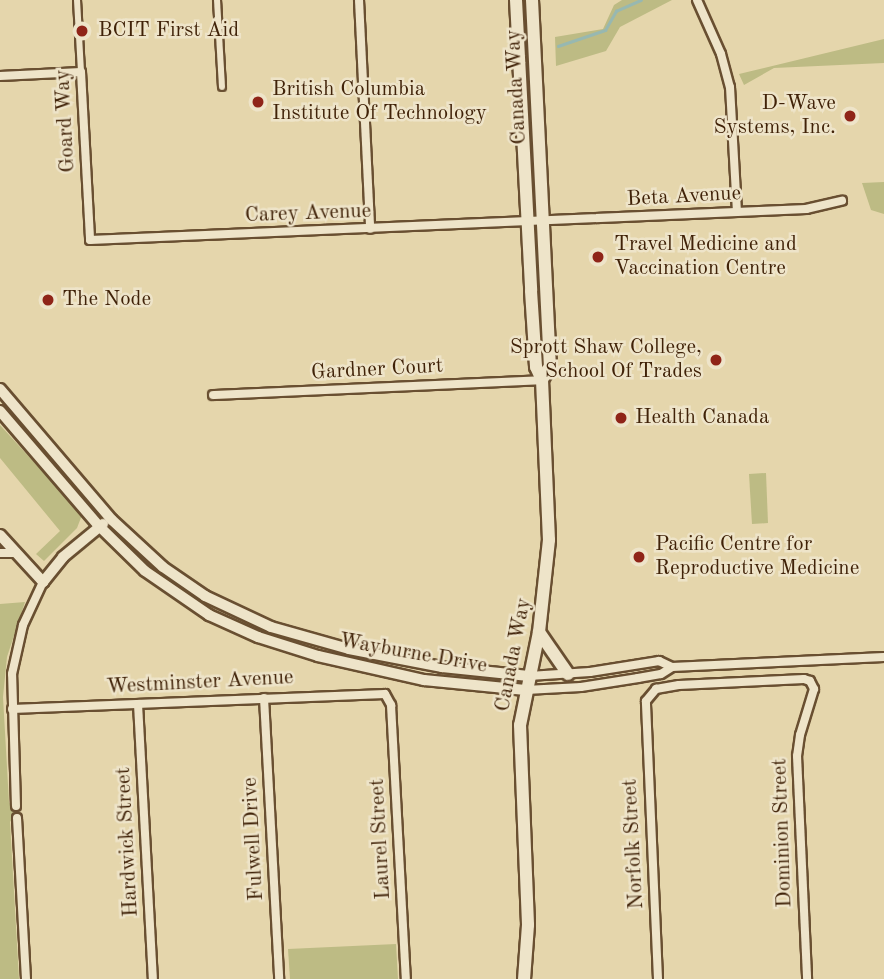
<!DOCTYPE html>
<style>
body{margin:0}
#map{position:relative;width:884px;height:979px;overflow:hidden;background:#e5d6ac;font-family:"Old Standard TT",serif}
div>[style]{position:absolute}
.green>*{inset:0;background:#bdbb84}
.stream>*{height:2.5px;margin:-1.25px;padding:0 1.25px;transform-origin:1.25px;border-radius:1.25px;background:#97b8b1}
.roads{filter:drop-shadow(2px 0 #694f31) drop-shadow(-2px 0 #694f31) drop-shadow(0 2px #694f31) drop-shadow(0 -2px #694f31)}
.pedestrian>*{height:6px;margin:-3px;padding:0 3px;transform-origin:3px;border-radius:3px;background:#eee4c9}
.minor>*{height:8px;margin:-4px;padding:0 4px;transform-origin:4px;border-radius:4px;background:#eee4c9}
.tertiary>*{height:10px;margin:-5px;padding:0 5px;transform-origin:5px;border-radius:5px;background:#eee4c9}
.secondary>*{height:12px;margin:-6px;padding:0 6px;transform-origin:6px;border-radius:6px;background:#eee4c9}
.dots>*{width:19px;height:19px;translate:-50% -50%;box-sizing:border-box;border:4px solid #eee4c9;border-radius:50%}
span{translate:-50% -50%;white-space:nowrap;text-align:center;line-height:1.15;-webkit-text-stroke:5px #eee4c9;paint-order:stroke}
.poi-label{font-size:21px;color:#402208}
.left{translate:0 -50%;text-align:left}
.right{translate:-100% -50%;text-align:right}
.street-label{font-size:21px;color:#402208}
</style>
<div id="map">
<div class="green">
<div style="clip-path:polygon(622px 0,672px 0,620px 27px,606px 51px,556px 66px,555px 37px,603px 29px,614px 5px)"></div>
<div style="clip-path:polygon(884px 39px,884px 63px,774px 68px,744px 85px,739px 74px)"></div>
<div style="clip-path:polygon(884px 182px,884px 214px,871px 210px,862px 183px)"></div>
<div style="clip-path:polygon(0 425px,82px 515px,77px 528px,44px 561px,36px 554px,60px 531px,0 458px)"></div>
<div style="clip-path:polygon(766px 473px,768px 523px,752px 524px,749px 474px)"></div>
<div style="clip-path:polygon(25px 602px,7px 657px,3px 697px,9px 802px,15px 814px,10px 822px,19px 979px,0 979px,0 604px)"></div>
<div style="clip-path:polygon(396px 944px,398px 979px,290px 979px,288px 949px)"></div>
</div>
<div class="stream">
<div style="left:558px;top:46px;width:50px;rotate:-18.8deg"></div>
<div style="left:605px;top:30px;width:22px;rotate:-60deg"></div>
<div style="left:616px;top:11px;width:27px;rotate:-24deg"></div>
</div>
<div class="roads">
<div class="pedestrian">
<div style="left:77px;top:0;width:72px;rotate:86.8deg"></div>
<div style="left:217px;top:0;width:87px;rotate:86.7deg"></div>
</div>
<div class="minor">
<div style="left:359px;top:0;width:229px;rotate:87.2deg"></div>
<div style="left:697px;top:0;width:59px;rotate:66deg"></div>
<div style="left:721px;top:54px;width:34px;rotate:75deg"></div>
<div style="left:730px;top:87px;width:125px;rotate:86.8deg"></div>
<div style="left:0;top:76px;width:81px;rotate:-2.8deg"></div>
<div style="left:81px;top:72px;width:168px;rotate:86.9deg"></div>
<div style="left:90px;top:240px;width:717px;rotate:-2.48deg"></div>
<div style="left:806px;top:209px;width:37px;rotate:-13deg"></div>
<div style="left:213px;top:395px;width:329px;rotate:-2.6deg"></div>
<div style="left:0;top:553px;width:16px"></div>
<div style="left:529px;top:676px;width:61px;rotate:-3.8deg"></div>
<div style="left:590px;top:672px;width:70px;rotate:-9.1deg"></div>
<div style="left:659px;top:661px;width:14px;rotate:25deg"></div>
<div style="left:672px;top:667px;width:212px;rotate:-2.7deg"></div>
<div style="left:526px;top:690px;width:55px;rotate:-3.1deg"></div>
<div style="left:581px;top:687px;width:58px;rotate:-9deg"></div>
<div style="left:638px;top:678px;width:23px;rotate:-10deg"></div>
<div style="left:661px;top:674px;width:13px;rotate:-32deg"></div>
<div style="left:264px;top:698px;width:281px;rotate:86.9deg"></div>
<div style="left:138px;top:704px;width:275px;rotate:86.9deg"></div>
<div style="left:12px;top:709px;width:373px;rotate:-2.3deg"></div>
<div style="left:385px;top:694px;width:13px;rotate:61deg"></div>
<div style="left:391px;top:705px;width:274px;rotate:86.9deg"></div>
<div style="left:16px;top:806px;width:132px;rotate:-91.7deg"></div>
<div style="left:12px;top:674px;width:50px;rotate:-77.3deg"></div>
<div style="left:23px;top:625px;width:47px;rotate:-65.1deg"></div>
<div style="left:17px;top:818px;width:161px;rotate:86.8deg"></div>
<div style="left:658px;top:979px;width:278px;rotate:-92.5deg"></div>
<div style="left:646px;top:701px;width:16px;rotate:-50deg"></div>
<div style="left:656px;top:689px;width:23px;rotate:-10deg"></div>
<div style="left:679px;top:685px;width:125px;rotate:-2.7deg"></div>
<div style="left:804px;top:679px;width:6px;rotate:18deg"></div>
<div style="left:810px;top:681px;width:9px;rotate:63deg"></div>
<div style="left:814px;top:689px;width:48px;rotate:106.9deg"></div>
<div style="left:800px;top:735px;width:21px;rotate:98deg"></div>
<div style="left:797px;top:756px;width:223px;rotate:87.4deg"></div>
</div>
<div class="tertiary">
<div style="left:0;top:389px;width:172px;rotate:49.5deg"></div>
<div style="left:112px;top:520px;width:69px;rotate:42.7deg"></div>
<div style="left:163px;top:567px;width:51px;rotate:34.6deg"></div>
<div style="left:205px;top:596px;width:73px;rotate:25.2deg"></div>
<div style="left:271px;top:627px;width:81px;rotate:15.8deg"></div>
<div style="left:349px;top:649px;width:95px;rotate:11deg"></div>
<div style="left:442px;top:667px;width:87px;rotate:5.9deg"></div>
<div style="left:0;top:411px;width:152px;rotate:49.3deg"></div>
<div style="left:99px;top:526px;width:64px;rotate:44.4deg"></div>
<div style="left:145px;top:571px;width:78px;rotate:34.5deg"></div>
<div style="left:209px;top:615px;width:54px;rotate:24.2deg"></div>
<div style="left:258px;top:637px;width:63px;rotate:17.6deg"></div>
<div style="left:318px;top:656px;width:109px;rotate:12.8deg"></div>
<div style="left:424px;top:680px;width:102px;rotate:5.6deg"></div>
<div style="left:0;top:535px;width:64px;rotate:47.5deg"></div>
<div style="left:43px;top:582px;width:32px;rotate:-51deg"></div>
<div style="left:63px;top:557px;width:52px;rotate:-39.5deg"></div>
</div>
<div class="secondary">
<div style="left:516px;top:0;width:291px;rotate:87deg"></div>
<div style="left:531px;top:291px;width:76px;rotate:86.2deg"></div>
<div style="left:536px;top:367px;width:14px;rotate:65deg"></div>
<div style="left:542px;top:380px;width:160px;rotate:87.5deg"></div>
<div style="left:549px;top:540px;width:93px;rotate:96.2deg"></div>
<div style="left:539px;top:632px;width:95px;rotate:101.5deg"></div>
<div style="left:520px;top:725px;width:200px;rotate:87.7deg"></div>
<div style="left:528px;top:925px;width:54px;rotate:94.2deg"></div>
<div style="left:532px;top:0;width:366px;rotate:87.2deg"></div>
<div style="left:550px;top:366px;width:16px;rotate:120deg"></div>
<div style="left:539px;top:632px;width:51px;rotate:55.4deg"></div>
</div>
</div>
<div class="dots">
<div style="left:82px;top:31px;background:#8f2418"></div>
<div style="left:258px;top:102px;background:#8f2418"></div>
<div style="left:850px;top:116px;background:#8f2418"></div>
<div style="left:598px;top:257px;background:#8f2418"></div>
<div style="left:48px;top:300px;background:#8f2418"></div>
<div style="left:716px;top:360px;background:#8f2418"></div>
<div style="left:621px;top:418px;background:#8f2418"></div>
<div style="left:639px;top:557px;background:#8f2418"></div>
</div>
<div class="poi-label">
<span class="left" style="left:98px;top:31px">BCIT First Aid</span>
<span class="left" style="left:272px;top:102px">British Columbia<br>Institute Of Technology</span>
<span class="right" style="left:836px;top:116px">D-Wave<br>Systems, Inc.</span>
<span class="left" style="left:614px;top:257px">Travel Medicine and<br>Vaccination Centre</span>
<span class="left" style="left:62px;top:300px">The Node</span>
<span class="right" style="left:702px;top:360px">Sprott Shaw College,<br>School Of Trades</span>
<span class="left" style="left:635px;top:418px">Health Canada</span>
<span class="left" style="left:655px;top:557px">Pacific Centre for<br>Reproductive Medicine</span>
</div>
<div class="street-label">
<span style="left:517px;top:87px;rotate:-93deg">Canada Way</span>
<span style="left:66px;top:121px;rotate:-93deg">Goard Way</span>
<span style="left:684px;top:197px;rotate:-3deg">Beta Avenue</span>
<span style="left:308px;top:214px;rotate:-2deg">Carey Avenue</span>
<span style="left:377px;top:370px;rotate:-3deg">Gardner Court</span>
<span style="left:413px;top:654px;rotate:10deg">Wayburne Drive</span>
<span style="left:514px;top:655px;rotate:-79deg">Canada Way</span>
<span style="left:200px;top:683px;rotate:-3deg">Westminster Avenue</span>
<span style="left:783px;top:833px;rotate:-92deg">Dominion Street</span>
<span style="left:254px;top:839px;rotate:-93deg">Fulwell Drive</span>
<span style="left:381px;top:839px;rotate:-93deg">Laurel Street</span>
<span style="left:128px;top:842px;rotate:-93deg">Hardwick Street</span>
<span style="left:634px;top:844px;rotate:-93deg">Norfolk Street</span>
</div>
</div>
